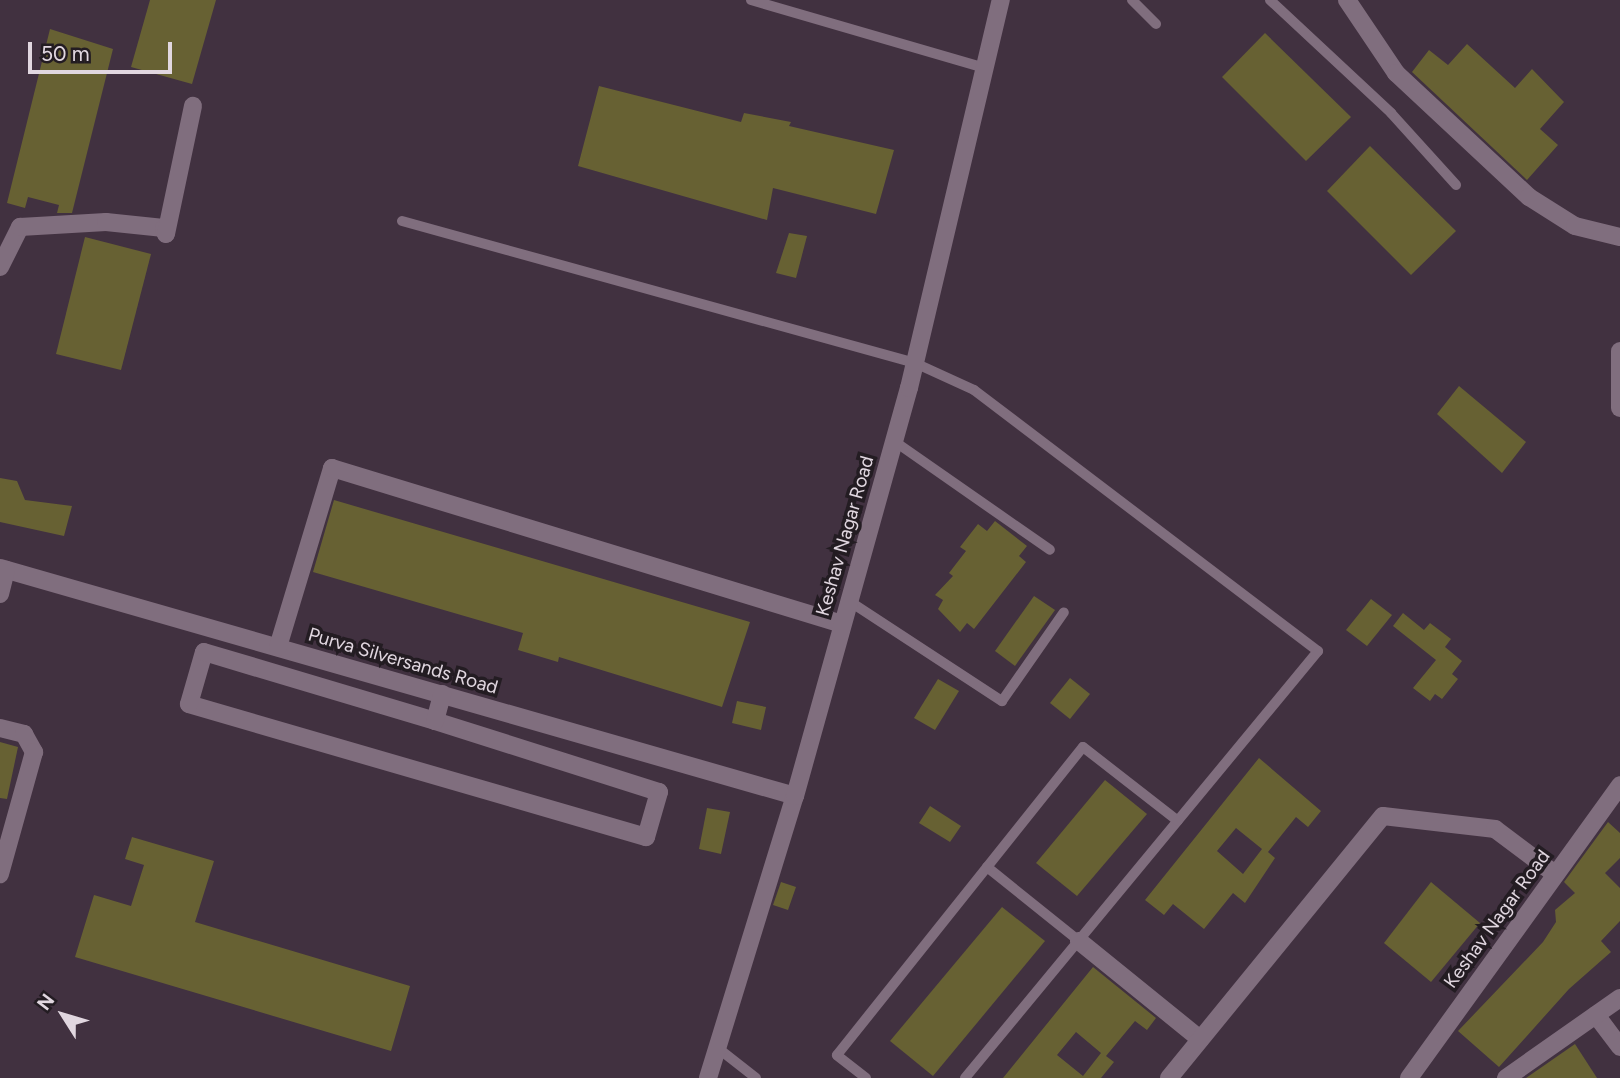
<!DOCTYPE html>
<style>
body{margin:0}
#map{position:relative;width:1620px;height:1078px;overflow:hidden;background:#413140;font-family:Figtree,sans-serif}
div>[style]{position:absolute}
.building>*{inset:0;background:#676133}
.service>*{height:10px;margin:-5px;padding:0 5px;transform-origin:5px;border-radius:5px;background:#806e7e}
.minor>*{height:18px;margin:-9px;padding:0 9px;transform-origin:9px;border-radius:9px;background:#806e7e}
.tertiary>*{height:18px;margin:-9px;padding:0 9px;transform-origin:9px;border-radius:9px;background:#806e7e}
span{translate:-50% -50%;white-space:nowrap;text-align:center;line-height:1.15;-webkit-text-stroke:7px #231c22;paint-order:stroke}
.street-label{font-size:19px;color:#e1d7e0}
.north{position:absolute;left:28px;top:980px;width:70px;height:70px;-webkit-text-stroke:5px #231c22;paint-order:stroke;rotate:307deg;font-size:19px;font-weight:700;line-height:28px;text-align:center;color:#e1d7e0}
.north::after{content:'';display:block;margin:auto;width:24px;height:32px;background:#e1d7e0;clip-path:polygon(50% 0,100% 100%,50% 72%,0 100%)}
.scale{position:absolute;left:28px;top:42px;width:144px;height:32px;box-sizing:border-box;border:4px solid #e1d7e0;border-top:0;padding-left:9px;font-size:21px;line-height:24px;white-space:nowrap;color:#e1d7e0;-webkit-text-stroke:5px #231c22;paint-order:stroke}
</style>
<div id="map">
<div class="building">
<div style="clip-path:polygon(150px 0,216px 0,192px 84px,131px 67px)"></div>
<div style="clip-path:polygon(50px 29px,113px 49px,72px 213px,57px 213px,59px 205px,28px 197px,25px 208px,7px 203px)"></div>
<div style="clip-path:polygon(1265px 33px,1351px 117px,1306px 161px,1222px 77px)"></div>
<div style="clip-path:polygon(1467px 44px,1515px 88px,1532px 69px,1564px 102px,1540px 129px,1558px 145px,1527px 180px,1412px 72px,1429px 50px,1448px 65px)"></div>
<div style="clip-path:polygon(599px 86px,741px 122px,744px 113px,791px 122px,789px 126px,894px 150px,876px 214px,773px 188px,767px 220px,578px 166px)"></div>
<div style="clip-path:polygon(1370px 146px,1456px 231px,1411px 275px,1327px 191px)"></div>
<div style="clip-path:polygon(789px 233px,807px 236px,796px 278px,776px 273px)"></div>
<div style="clip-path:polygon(85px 237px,151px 254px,121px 370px,56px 354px)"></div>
<div style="clip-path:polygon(1459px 386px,1526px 442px,1502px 473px,1437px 414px)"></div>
<div style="clip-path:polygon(0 478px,17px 481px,25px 500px,72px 506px,64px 536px,0 522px)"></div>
<div style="clip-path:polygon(334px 500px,750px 622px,722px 707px,559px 657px,558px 662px,518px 650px,523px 633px,313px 572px)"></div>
<div style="clip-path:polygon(995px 521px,1027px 546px,1019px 556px,1026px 562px,974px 629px,967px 623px,960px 632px,938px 609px,943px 600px,935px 595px,953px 576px,949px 573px,966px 551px,960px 547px,978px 524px,987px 531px)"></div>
<div style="clip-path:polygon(1034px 596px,1055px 610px,1015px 666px,995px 651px)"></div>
<div style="clip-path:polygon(1371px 599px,1392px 615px,1367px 646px,1346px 630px)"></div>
<div style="clip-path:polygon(1403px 613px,1424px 630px,1430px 623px,1451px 639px,1445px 647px,1462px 661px,1452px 674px,1458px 679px,1442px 699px,1435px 694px,1430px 701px,1413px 688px,1436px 660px,1393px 626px)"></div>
<div style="clip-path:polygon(1070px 678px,1090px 694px,1070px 719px,1050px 703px)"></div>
<div style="clip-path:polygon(938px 679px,959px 691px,935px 730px,914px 718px)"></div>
<div style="clip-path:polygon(737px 701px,766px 707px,761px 730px,732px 723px)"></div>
<div style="clip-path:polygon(0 742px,18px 747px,7px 799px,0 798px)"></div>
<div style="clip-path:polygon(evenodd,1259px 758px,1321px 811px,1308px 827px,1296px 817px,1268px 852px,1275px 858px,1245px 903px,1233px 893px,1204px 929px,1173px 904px,1164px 915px,1145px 900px,1259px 758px,1236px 828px,1262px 849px,1243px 874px,1217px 851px,1236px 828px)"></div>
<div style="clip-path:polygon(1105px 780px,1147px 814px,1077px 896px,1036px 863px)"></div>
<div style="clip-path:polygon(930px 806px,961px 826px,950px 842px,919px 823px)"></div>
<div style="clip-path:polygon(707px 808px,730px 812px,721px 854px,699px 849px)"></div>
<div style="clip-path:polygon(1608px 822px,1620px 833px,1620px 858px,1605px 873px,1620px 888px,1620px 921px,1601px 941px,1611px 952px,1569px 989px,1499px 1067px,1458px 1031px,1543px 942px,1556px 922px,1555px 910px,1575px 893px,1564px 882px)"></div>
<div style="clip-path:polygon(132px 837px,214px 861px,195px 922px,410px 986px,391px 1051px,75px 957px,94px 895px,131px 906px,144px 865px,125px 859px)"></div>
<div style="clip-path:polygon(781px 882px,796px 887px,788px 910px,773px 905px)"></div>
<div style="clip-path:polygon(1431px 882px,1480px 923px,1431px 982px,1384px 943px)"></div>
<div style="clip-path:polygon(1002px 907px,1045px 941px,933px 1076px,890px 1041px)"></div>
<div style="clip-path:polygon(evenodd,1093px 967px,1156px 1018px,1147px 1030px,1135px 1021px,1106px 1056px,1114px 1062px,1101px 1078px,1003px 1078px,1093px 967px,1076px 1032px,1101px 1053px,1083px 1076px,1057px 1055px,1076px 1032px)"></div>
<div style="clip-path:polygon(1575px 1044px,1597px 1078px,1526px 1078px)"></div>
</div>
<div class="service">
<div style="left:751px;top:0;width:244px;rotate:16.2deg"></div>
<div style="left:1132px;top:0;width:34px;rotate:45deg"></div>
<div style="left:1270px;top:0;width:166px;rotate:43deg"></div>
<div style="left:1391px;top:113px;width:97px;rotate:47.9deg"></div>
<div style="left:402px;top:221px;width:532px;rotate:15.47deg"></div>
<div style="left:915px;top:363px;width:65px;rotate:24.6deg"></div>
<div style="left:974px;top:390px;width:432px;rotate:37.2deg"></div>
<div style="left:1318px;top:651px;width:554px;rotate:129.58deg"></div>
<div style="left:894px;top:441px;width:190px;rotate:34.9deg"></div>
<div style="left:849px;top:601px;width:183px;rotate:33.2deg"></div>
<div style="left:1002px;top:701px;width:108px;rotate:-55.1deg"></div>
<div style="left:987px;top:867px;width:118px;rotate:38.8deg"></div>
<div style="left:719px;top:1049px;width:47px;rotate:38.1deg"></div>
<div style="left:866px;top:1078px;width:37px;rotate:-142deg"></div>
<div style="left:837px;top:1055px;width:394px;rotate:-51.4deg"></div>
<div style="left:1083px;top:747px;width:120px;rotate:37.9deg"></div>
</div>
<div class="minor">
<div style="left:1347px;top:0;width:88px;rotate:56.1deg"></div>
<div style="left:1396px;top:73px;width:182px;rotate:43deg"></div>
<div style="left:1529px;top:197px;width:54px;rotate:32.2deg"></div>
<div style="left:1575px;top:226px;width:46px;rotate:13.7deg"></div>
<div style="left:0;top:267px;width:45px;rotate:-63.4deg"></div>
<div style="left:20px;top:227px;width:86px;rotate:-3.3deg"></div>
<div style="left:106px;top:222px;width:58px;rotate:5.9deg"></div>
<div style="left:164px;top:228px;width:6px;rotate:72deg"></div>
<div style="left:166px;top:234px;width:131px;rotate:-78.1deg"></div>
<div style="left:1620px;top:351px;width:57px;rotate:90deg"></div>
<div style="left:0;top:568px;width:827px;rotate:16deg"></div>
<div style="left:0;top:594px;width:25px;rotate:-76deg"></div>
<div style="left:278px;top:647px;width:187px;rotate:-73.2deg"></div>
<div style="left:332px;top:468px;width:533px;rotate:17.01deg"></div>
<div style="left:435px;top:721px;width:235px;rotate:17.6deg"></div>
<div style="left:659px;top:792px;width:47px;rotate:106.1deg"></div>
<div style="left:646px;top:837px;width:476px;rotate:-163.8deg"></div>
<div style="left:189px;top:704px;width:54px;rotate:-73.9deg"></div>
<div style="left:204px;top:652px;width:241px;rotate:16.6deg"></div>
<div style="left:435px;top:721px;width:28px;rotate:-75deg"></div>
<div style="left:0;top:728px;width:25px;rotate:14deg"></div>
<div style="left:24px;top:734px;width:21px;rotate:61deg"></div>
<div style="left:34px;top:752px;width:127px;rotate:105.6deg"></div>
<div style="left:1079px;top:941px;width:156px;rotate:39deg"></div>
<div style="left:1596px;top:1015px;width:40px;rotate:53deg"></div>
<div style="left:1169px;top:1078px;width:338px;rotate:-50.8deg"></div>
<div style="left:1383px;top:816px;width:113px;rotate:6.6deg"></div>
<div style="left:1495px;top:829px;width:75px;rotate:36.9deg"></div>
<div style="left:1506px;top:1078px;width:139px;rotate:-35.1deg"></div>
</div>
<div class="tertiary">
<div style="left:708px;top:1078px;width:295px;rotate:-72.9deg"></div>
<div style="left:795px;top:796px;width:424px;rotate:-74.4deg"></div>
<div style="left:909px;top:388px;width:399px;rotate:-76.7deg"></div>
<div style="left:1409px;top:1078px;width:361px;rotate:-54.2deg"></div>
</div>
<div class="street-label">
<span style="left:845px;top:536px;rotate:-74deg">Keshav Nagar Road</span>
<span style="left:403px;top:661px;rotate:16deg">Purva Silversands Road</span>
<span style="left:1497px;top:919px;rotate:-54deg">Keshav Nagar Road</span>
</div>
<div class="north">N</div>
<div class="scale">50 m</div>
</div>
